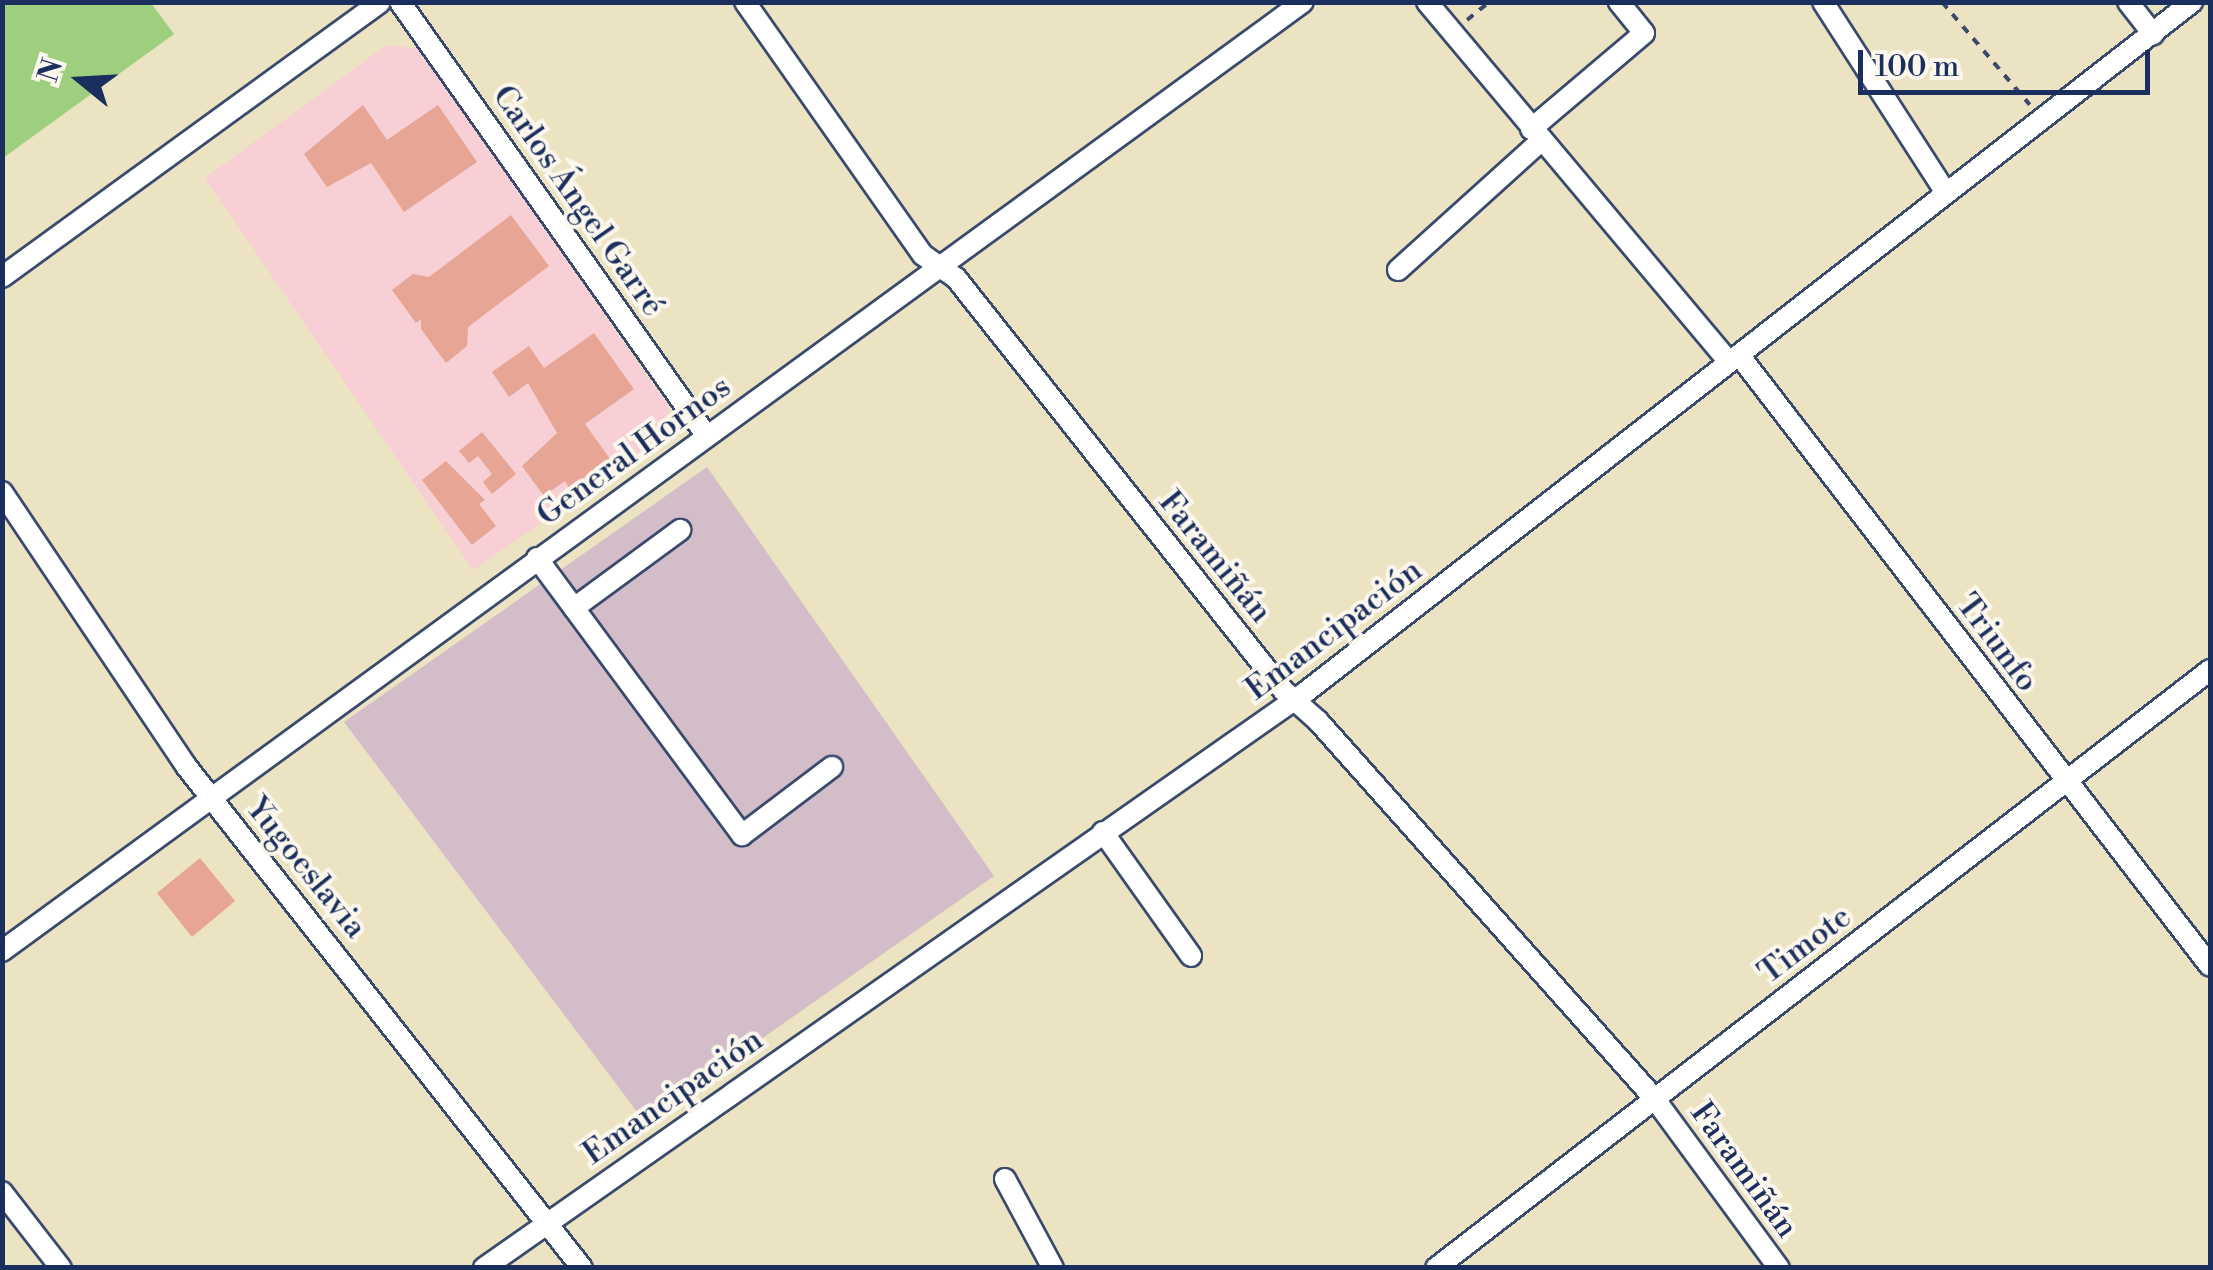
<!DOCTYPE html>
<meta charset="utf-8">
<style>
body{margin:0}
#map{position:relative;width:2213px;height:1270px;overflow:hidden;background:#ebe3c2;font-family:"Libre Bodoni",serif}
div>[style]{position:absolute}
.built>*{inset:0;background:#f7cfd4}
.industrial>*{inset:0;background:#d2bdc8}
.green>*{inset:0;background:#9ecf7e}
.building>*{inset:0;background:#e6a595}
.path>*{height:4px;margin-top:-2px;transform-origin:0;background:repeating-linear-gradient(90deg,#3a4a6d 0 8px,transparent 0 16px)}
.roads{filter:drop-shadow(2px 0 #3a4a6d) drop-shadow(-2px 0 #3a4a6d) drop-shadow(0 2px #3a4a6d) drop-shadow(0 -2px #3a4a6d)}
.minor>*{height:20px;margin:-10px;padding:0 10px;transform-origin:10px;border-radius:10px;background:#fff}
span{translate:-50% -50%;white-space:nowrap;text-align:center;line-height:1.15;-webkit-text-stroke:8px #fbf7ec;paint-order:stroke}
.street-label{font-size:32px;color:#1b2f5e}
.frame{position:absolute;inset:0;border:5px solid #1b2f5e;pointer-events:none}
.north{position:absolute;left:30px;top:30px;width:100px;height:100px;-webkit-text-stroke:8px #fbf7ec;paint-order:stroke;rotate:288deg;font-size:28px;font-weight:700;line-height:40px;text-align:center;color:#1b2f5e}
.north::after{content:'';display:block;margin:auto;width:35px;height:45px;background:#1b2f5e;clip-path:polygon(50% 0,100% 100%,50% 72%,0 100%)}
.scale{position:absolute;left:1858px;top:50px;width:292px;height:45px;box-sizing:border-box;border:5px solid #1b2f5e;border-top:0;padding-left:12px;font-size:30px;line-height:35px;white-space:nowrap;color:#1b2f5e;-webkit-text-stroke:8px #fbf7ec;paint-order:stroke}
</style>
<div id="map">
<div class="built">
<div style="clip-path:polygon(387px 45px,419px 49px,669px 407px,668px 436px,473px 570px,205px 178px)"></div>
</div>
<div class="industrial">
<div style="clip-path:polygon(707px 467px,994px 876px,644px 1121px,344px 722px)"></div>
</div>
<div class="green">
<div style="clip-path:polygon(3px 2px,151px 3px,174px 34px,3px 158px)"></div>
</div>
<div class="building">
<div style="clip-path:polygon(363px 105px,387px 140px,438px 105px,477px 162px,404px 212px,371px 163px,327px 187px,304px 154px)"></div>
<div style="clip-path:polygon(511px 215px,549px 266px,468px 327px,467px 346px,446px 363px,421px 329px,421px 319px,416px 323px,392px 290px,413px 274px,429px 277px)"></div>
<div style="clip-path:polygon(594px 333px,634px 389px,585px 424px,610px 459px,569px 488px,565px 481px,544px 496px,522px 466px,557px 433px,528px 383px,509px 397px,492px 372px,529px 346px,544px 368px)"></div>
<div style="clip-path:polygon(482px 432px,516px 474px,492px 494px,483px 482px,492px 474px,478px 456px,469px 463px,459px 451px)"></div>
<div style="clip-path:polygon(446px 461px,485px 500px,479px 504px,496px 526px,472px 545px,422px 480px)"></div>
<div style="clip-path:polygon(200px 858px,235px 901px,192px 937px,157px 893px)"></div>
</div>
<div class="path">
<div style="left:1942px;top:2px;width:135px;rotate:49.5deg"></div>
<div style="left:1467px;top:20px;width:28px;rotate:-39deg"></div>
</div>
<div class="roads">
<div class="minor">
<div style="left:400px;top:2px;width:530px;rotate:54.75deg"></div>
<div style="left:745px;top:2px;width:309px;rotate:54.9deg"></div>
<div style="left:923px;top:255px;width:40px;rotate:34.9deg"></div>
<div style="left:956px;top:278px;width:526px;rotate:51.56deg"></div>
<div style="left:1283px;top:690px;width:47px;rotate:41.5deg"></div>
<div style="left:1318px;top:721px;width:505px;rotate:48.29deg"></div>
<div style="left:1654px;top:1098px;width:211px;rotate:53.7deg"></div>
<div style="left:1427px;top:2px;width:470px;rotate:50deg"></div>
<div style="left:1823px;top:2px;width:224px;rotate:57.2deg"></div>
<div style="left:2128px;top:2px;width:41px;rotate:52deg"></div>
<div style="left:1531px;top:129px;width:148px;rotate:-40.3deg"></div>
<div style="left:1644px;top:33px;width:40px;rotate:-129deg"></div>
<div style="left:1398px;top:270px;width:193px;rotate:-42.1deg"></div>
<div style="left:2px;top:277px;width:467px;rotate:-36deg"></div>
<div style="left:1739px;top:355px;width:771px;rotate:52.37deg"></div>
<div style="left:2px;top:492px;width:330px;rotate:56.1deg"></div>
<div style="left:186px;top:766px;width:639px;rotate:51.73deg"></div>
<div style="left:537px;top:558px;width:345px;rotate:53.5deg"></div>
<div style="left:742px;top:835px;width:113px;rotate:-37.1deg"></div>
<div style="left:574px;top:608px;width:132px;rotate:-36.3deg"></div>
<div style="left:1103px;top:832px;width:152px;rotate:54.6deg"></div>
<div style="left:2px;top:951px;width:1610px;rotate:-36.11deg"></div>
<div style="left:1005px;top:1179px;width:101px;rotate:61.7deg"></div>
<div style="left:2px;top:1192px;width:96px;rotate:52.2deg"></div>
<div style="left:484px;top:1268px;width:1005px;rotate:-35.03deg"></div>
<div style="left:1307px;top:691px;width:1122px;rotate:-37.9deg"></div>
<div style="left:1436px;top:1268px;width:978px;rotate:-37.69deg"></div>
</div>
</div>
<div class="street-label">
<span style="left:578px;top:201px;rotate:55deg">Carlos Ángel Garré</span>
<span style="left:634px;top:451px;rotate:-36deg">General Hornos</span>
<span style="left:1215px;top:557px;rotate:51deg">Faramiñán</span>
<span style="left:1334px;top:630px;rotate:-37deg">Emancipación</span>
<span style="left:1997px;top:643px;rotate:53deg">Triunfo</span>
<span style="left:306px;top:868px;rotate:51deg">Yugoeslavia</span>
<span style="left:1805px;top:945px;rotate:-37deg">Timote</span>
<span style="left:673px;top:1097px;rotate:-35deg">Emancipación</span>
<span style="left:1744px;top:1170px;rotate:54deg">Faramiñán</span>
</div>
<div class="frame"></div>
<div class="north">N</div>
<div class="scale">100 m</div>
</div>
